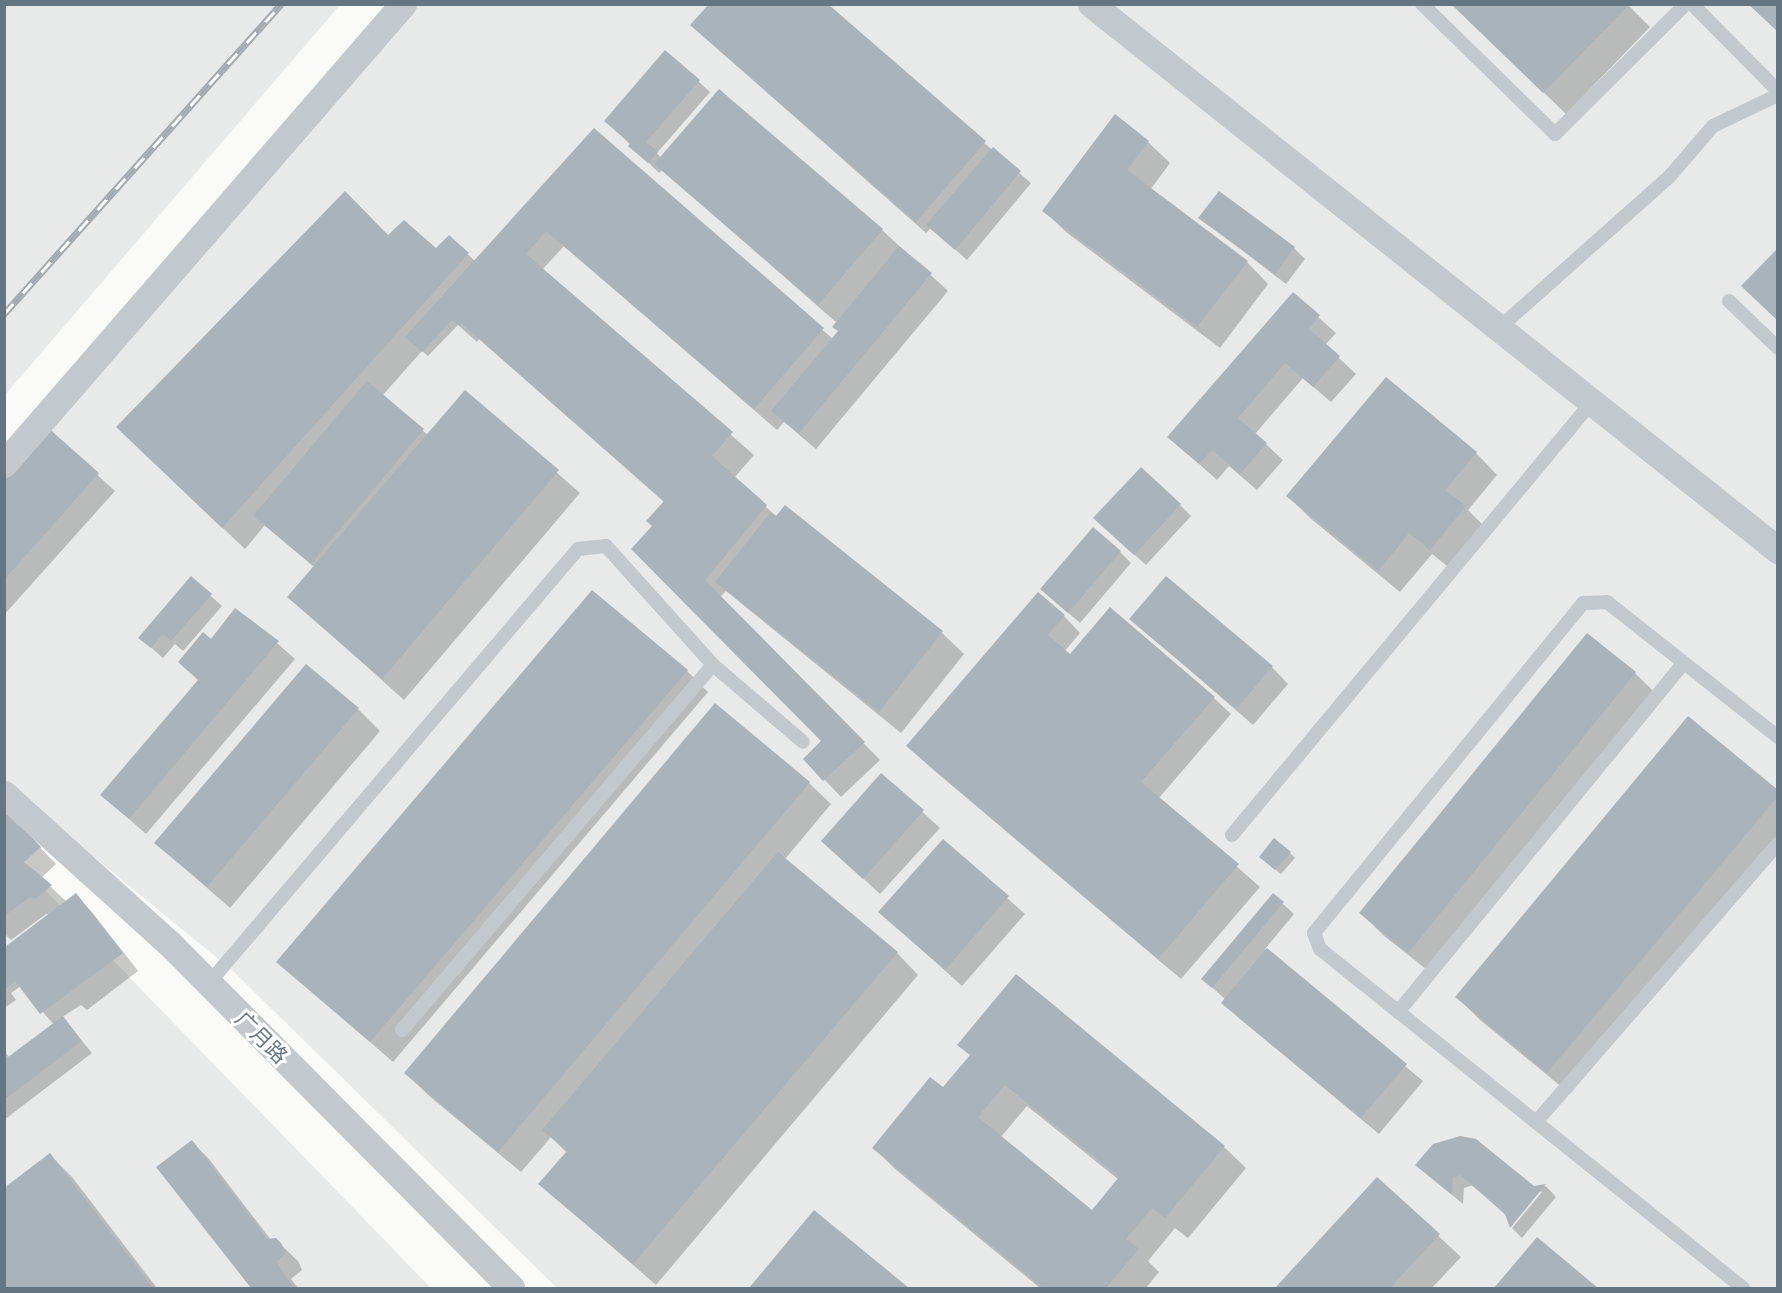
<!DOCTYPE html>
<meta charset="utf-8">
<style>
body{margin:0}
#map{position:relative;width:1782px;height:1293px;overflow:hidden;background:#fafaf8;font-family:"Golos Text","Noto Sans SC",sans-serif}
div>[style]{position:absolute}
.built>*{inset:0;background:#e8e9e9}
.shadow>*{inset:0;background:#0003}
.building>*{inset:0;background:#aab3b9}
.lane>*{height:14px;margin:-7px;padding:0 7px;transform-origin:7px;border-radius:7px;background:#c3c8cc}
.street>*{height:27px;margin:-13.5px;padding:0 13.5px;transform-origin:13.5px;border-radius:13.5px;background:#c3c8cc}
.rail>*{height:7px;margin-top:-3.5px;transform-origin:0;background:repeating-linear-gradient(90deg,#fff 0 14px,#a2aab0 0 28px);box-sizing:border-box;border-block:2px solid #a2aab0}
span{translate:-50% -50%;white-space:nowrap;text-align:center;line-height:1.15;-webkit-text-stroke:6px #fff;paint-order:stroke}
.street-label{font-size:21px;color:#657683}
.frame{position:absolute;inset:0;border:6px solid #657683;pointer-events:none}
</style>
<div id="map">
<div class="built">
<div style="clip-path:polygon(5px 4px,340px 5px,5px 395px,4px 5px)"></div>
<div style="clip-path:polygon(405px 5px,1777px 5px,1777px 1288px,557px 1288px,233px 971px,5px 784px,5px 470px)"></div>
<div style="clip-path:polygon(5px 849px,431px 1288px,5px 1288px)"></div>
</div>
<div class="shadow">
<div style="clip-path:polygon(1452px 4px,1627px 4px,1650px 27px,1566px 114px)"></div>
<div style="clip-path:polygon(720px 51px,975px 135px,1031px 183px,967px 260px,931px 228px,926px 233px)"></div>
<div style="clip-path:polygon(666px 52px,710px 92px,657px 153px,661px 158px,719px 91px,882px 230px,948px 291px,816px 449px,784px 422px,777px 430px,564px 246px,542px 270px,754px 455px,734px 478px,777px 517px,785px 507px,942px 633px,964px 654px,901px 733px,726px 591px,720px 597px,880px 760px,841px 797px,805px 759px,823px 741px,654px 527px,664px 502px,479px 339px,477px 342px,458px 325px,428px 356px,422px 351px,382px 396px,428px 435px,465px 392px,580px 493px,404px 700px,289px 597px,315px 568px,265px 525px,245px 549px,140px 449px,388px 237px,436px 250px,449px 237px,476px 262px,618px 152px,833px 339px,839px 332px,837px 323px,662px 170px,659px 173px,606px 121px)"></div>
<div style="clip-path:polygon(1115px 116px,1148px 142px,1170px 163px,1150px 190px,1247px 262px,1268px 284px,1220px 348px,1066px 232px,1044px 211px)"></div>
<div style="clip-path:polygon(1200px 218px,1294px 248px,1305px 259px,1286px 284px)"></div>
<div style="clip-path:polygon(1293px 295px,1336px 333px,1325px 345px,1356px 374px,1331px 402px,1303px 378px,1255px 434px,1283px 460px,1257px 490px,1229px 466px,1217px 480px,1169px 437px)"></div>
<div style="clip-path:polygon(46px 428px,115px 491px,4px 615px,4px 476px)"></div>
<div style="clip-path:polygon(1476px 453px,1497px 475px,1468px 510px,1487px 529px,1452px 570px,1432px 554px,1400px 592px,1310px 518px,1288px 496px)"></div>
<div style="clip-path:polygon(1180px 505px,1191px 516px,1146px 565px,1106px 529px)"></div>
<div style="clip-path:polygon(1120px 552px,1131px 563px,1080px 623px,1053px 600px)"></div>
<div style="clip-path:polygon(191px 578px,222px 606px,183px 651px,175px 644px,163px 658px,140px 638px)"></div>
<div style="clip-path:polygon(1064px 616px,1080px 633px,1064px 652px,1070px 656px,1214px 698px,1231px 714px,1159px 798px,1260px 887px,1181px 979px,930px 767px,908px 746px)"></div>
<div style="clip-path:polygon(1131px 619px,1272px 667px,1288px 684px,1253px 725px)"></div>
<div style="clip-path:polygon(251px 620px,295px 659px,146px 834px,102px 795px)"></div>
<div style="clip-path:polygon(1587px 635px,1635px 673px,1657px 695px,1431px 973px,1383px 935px,1361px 913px)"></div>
<div style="clip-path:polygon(687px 671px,708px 692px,393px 1062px,278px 962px)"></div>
<div style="clip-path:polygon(358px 709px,380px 731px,230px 908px,156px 843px)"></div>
<div style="clip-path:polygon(882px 775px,940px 828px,880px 894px,823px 841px)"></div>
<div style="clip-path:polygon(809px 783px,831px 804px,785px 859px,897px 953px,918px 975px,656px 1285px,540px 1184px,567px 1153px,551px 1137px,521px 1172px,428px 1095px,406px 1073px)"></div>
<div style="clip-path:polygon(1778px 792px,1778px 844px,1570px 1094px,1479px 1019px,1457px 997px)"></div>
<div style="clip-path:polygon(6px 813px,56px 864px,41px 878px,67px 902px,76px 895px,92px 912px,138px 971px,87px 1010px,81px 1005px,62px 1017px,92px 1053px,4px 1120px,4px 1051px,10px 1058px,54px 1025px,21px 986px,11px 993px,16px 1000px,4px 1008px,4px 949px,51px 914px,46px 914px,11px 940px,4px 933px)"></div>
<div style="clip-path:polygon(943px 841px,1025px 914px,962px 986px,880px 912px)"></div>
<div style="clip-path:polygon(1290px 853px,1295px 858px,1281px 874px,1266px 862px)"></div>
<div style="clip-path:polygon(1273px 895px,1294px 914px,1265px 949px,1423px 1081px,1379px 1134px,1240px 1019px,1223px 1003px,1226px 1000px,1203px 979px)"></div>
<div style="clip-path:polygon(evenodd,971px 1056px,1224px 1147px,1246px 1168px,1188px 1238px,1175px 1228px,1148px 1261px,1159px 1272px,1146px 1288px,1040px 1288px,895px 1169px,874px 1148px,943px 1090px,971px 1056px,1027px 1106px,1119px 1180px,1092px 1212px,1001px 1137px,1027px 1106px)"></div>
<div style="clip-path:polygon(192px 1142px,209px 1159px,271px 1240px,276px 1240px,298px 1261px,302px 1270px,291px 1279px,298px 1288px,253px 1288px,158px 1167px)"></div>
<div style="clip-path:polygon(50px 1155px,72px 1177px,157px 1288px,4px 1288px,4px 1190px)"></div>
<div style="clip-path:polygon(1417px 1165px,1533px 1188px,1546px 1186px,1556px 1197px,1522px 1238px,1512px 1228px,1542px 1192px,1539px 1191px,1507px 1216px,1473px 1185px,1464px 1188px,1463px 1204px)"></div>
<div style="clip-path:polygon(1377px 1179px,1461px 1257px,1432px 1288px,1277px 1288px)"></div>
<div style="clip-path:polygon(815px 1212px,907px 1288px,751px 1288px)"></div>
<div style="clip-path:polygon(1537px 1239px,1596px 1288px,1496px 1288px)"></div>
</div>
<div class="building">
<div style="clip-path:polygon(709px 4px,828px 4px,986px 141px,916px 222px,690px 25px)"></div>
<div style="clip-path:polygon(1451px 4px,1630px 4px,1543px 93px)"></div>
<div style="clip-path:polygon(1748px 4px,1778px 4px,1778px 32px)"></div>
<div style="clip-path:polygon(665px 50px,700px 80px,646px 142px,658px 152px,648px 163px,628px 146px,630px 143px,604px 121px)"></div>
<div style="clip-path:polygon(719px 89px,883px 229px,818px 305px,654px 164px)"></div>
<div style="clip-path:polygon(1115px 114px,1149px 141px,1127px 170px,1248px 261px,1197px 327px,1042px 211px)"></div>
<div style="clip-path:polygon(594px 128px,824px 328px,754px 409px,546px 231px,526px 254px,733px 432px,712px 456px,767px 505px,705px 580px,865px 742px,823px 781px,803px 759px,821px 741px,631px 549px,652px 526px,646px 521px,664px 501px,462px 324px,460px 326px,452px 320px,422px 352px,405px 337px)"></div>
<div style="clip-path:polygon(993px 147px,1021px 171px,955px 250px,926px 225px)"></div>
<div style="clip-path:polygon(345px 191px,388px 235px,404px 220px,436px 248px,449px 235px,469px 253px,222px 528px,116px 427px)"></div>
<div style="clip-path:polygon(1219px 191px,1295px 247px,1275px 274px,1198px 218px)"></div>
<div style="clip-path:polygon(899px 246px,932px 273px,799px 433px,771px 411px,838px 331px,832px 327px)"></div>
<div style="clip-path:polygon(1778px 248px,1778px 321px,1741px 286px)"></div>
<div style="clip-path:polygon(1293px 292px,1320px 315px,1309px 329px,1340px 356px,1313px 387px,1285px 363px,1238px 418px,1267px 443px,1240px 474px,1212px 450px,1199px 464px,1167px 437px)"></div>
<div style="clip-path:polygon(1386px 377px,1477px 452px,1445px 490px,1466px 506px,1430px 550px,1409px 533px,1378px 571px,1286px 496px)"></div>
<div style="clip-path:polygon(367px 381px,424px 429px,311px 564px,253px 516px)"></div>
<div style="clip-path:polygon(465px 390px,559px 470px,382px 679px,287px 597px)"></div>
<div style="clip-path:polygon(46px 426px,99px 473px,4px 580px,4px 474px)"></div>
<div style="clip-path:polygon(1141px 467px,1181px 504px,1134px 555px,1093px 518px)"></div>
<div style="clip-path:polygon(785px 505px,943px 631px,879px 712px,715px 582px,771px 512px,776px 516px)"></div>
<div style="clip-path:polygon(1093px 527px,1121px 551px,1068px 613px,1040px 589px)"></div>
<div style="clip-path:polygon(191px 576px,212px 594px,171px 641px,163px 634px,151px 648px,138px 638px)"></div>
<div style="clip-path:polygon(1166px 576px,1273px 666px,1236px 709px,1129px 619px)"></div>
<div style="clip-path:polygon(592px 590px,688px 670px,370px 1042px,276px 962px)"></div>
<div style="clip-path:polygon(1038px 592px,1065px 615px,1048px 635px,1070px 654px,1110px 607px,1215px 697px,1141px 782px,1239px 864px,1158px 959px,906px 746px)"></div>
<div style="clip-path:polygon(235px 608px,279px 641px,129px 819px,100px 795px,198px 680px,178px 662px,203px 632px,211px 639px)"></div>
<div style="clip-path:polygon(1587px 633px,1636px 672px,1408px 953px,1359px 913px)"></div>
<div style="clip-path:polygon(306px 664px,359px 708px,207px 887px,154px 843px)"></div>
<div style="clip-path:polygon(715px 703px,810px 782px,498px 1152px,404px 1073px)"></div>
<div style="clip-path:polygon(1688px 716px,1778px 790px,1778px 796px,1547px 1073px,1455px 997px)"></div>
<div style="clip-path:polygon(881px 773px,924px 810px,863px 879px,821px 841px)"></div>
<div style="clip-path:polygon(6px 810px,41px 847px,24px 862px,52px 885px,37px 898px,29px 898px,4px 916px)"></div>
<div style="clip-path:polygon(1274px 838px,1291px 852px,1275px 870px,1259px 857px)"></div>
<div style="clip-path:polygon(943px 839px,1009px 896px,945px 970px,878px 912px)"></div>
<div style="clip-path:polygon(778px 852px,898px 952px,633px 1264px,538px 1184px,567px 1151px,542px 1130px)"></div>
<div style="clip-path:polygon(76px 893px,123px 953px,40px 1014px,15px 981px,5px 989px,5px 947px)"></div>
<div style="clip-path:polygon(1273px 893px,1284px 902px,1212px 988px,1201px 979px)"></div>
<div style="clip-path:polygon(1267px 948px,1407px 1064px,1361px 1118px,1221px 1003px)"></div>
<div style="clip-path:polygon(evenodd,1016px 974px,1225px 1146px,1165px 1218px,1152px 1208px,1126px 1239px,1139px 1249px,1106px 1288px,1043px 1288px,872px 1148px,930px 1077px,943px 1087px,970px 1055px,957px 1045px,1016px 974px,1005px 1085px,1119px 1177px,1092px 1210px,978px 1117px,1005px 1085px)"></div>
<div style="clip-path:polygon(63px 1016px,82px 1041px,4px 1100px,4px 1060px)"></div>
<div style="clip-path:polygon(1460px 1136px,1476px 1139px,1534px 1186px,1546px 1184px,1510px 1228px,1505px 1214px,1460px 1175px,1453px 1177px,1452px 1195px,1415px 1165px,1433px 1144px)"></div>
<div style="clip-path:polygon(192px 1140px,267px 1239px,276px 1238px,281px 1243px,286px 1253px,276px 1262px,294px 1288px,251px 1288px,156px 1167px)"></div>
<div style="clip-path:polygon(50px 1153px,153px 1288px,4px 1288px,4px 1188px)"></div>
<div style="clip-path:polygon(1377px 1177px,1440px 1234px,1390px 1288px,1275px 1288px)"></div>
<div style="clip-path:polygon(814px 1210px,909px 1288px,749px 1288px)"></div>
<div style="clip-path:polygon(1537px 1237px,1598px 1288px,1494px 1288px)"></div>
</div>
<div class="lane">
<div style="left:1422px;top:4px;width:186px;rotate:44.3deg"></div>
<div style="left:1555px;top:134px;width:185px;rotate:-44.8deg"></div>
<div style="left:1692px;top:4px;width:122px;rotate:45.3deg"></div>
<div style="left:1729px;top:301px;width:68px;rotate:43.8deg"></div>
<div style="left:1499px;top:328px;width:227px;rotate:-41.6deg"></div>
<div style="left:1669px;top:177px;width:67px;rotate:-49.2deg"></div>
<div style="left:1713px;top:126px;width:72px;rotate:-25.5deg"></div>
<div style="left:1232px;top:835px;width:563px;rotate:-50.26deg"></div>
<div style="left:209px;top:983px;width:570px;rotate:-49.63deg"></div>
<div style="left:578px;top:549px;width:28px;rotate:-6deg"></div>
<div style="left:606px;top:546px;width:160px;rotate:48deg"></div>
<div style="left:713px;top:665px;width:118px;rotate:40.5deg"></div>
<div style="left:1398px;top:1012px;width:451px;rotate:-50.7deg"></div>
<div style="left:402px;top:1030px;width:480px;rotate:-49.6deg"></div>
<div style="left:1536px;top:1122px;width:369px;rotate:-49deg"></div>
<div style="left:1743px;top:1288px;width:542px;rotate:-141.29deg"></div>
<div style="left:1320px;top:949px;width:17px;rotate:-111deg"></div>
<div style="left:1314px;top:933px;width:426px;rotate:-50.8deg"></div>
<div style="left:1583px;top:603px;width:24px;rotate:-2deg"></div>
<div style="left:1607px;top:602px;width:218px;rotate:38.3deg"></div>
</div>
<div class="street">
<div style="left:1091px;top:4px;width:878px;rotate:38.48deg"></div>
<div style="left:4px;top:464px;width:609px;rotate:-49.06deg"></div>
<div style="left:4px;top:794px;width:221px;rotate:42.1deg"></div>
<div style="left:168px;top:942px;width:487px;rotate:45.2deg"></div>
</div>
<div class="rail">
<div style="left:4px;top:314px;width:416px;rotate:-48.2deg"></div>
</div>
<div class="street-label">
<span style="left:262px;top:1037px;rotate:45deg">广月路</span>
</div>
<div class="frame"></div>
</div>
